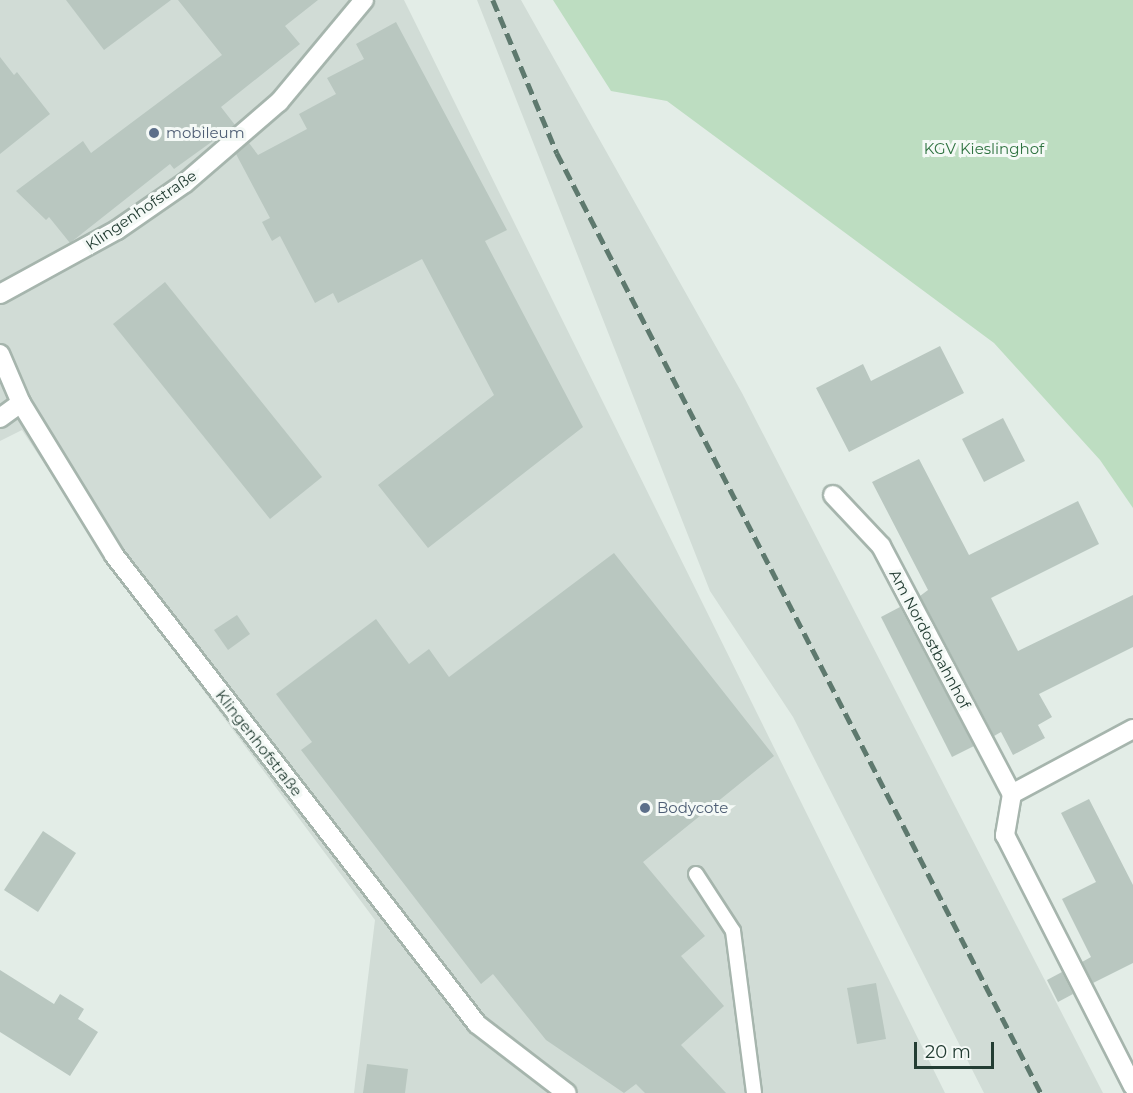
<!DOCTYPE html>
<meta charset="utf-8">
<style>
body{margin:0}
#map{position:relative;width:1133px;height:1093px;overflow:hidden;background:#e3ede7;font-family:Montserrat,sans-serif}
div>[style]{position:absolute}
.built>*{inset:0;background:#d1dcd6}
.green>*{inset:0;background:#bdddc1}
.building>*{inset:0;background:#b9c7c0}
.roads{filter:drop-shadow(2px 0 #a6b5ad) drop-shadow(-2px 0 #a6b5ad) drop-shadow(0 2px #a6b5ad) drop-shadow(0 -2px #a6b5ad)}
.service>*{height:14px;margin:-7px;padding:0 7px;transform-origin:7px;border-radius:7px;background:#fff}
.minor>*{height:18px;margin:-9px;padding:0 9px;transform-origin:9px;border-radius:9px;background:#fff}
.rail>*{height:4.5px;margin-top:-2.25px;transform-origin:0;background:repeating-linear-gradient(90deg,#5e796e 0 12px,transparent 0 18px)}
.dots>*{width:16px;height:16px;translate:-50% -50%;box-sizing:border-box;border:3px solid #f4f9f6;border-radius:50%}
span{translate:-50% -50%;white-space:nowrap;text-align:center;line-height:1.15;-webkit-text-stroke:6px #f4f9f6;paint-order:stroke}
.service-label{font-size:15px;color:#4e5e75}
.left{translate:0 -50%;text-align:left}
.park-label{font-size:15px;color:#2f7340}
.street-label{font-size:15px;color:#233d33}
.scale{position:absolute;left:914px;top:1042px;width:80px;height:27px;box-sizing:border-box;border:3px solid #233d33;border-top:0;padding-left:8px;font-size:18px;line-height:21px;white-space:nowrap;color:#233d33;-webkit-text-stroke:4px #f4f9f6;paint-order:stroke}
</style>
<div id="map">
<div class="built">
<div style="clip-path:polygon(0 0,404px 0,945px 1093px,354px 1093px,375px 920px,126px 587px,22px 430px,0 441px)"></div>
<div style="clip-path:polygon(477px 0,521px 0,742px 393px,1103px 1093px,984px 1093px,793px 717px,710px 591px)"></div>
</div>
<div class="green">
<div style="clip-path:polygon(553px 0,1133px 0,1133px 508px,1100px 460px,994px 343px,667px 101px,611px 91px)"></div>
</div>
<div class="building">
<div style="clip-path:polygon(66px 0,171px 0,104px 50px)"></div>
<div style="clip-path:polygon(178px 0,318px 0,285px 26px,300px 44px,221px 107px,235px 125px,174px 169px,170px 164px,70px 243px,49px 217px,46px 220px,16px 191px,83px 141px,91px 153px,222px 55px)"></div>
<div style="clip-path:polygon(396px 22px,507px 230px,485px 241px,583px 427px,428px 548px,378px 485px,494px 395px,422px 259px,338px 303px,333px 293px,315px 303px,280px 236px,272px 241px,262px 222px,270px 218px,236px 154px,249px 143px,258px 155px,307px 129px,299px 114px,336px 94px,327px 78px,364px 59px,356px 44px)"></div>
<div style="clip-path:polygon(0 57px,14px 75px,17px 72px,50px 114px,0 154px)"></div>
<div style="clip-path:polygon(165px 282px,322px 477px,270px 519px,113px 324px)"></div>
<div style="clip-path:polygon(940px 346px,964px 393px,849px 452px,816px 388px,863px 364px,871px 381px)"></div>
<div style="clip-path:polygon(1003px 418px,1025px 461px,984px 482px,962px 439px)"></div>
<div style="clip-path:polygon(919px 459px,969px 555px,1078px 501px,1099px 544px,991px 598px,1018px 651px,1133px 595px,1133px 647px,1039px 694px,1052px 717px,1038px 725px,1045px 738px,1013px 755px,1001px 732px,994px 736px,920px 596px,928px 590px,872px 482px)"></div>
<div style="clip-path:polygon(614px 553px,774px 756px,643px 862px,705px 936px,681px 956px,724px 1006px,681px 1045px,726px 1093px,645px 1093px,636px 1084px,624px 1093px,546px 1040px,493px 974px,481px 984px,301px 750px,312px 742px,276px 694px,376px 619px,409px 664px,429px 649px,449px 677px)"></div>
<div style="clip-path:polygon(900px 607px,974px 746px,952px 757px,881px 617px)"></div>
<div style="clip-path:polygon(237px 615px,250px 634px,228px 650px,214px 630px)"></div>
<div style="clip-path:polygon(1089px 799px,1133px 885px,1133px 963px,1093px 983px,1082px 962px,1091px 957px,1062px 899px,1096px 882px,1061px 813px)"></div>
<div style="clip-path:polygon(43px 831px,76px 853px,38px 912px,4px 890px)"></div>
<div style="clip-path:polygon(0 970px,54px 1004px,60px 994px,84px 1009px,78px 1019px,98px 1032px,70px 1076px,0 1032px)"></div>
<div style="clip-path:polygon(1062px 972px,1073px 994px,1058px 1002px,1047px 980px)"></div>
<div style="clip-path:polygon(876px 983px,886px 1039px,857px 1044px,847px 988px)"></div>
<div style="clip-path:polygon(367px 1064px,408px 1069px,405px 1093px,363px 1093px)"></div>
</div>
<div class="roads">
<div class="service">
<div style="left:696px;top:874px;width:68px;rotate:57deg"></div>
<div style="left:733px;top:931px;width:163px;rotate:82.6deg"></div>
</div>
<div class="minor">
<div style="left:0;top:294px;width:133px;rotate:-28.7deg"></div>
<div style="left:117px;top:230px;width:83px;rotate:-34.7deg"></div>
<div style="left:185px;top:183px;width:124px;rotate:-40.8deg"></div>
<div style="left:279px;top:102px;width:133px;rotate:-50.2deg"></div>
<div style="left:0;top:354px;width:53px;rotate:66.8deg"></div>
<div style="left:21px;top:403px;width:178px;rotate:58.5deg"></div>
<div style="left:114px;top:555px;width:593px;rotate:52.26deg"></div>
<div style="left:477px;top:1024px;width:113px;rotate:37.5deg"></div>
<div style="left:0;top:418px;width:26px;rotate:-36deg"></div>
<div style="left:833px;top:495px;width:70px;rotate:46.7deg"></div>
<div style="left:881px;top:546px;width:280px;rotate:62.2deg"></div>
<div style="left:1133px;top:729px;width:137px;rotate:151.8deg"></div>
<div style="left:1012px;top:794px;width:42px;rotate:99.7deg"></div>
<div style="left:1005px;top:835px;width:282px;rotate:63deg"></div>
</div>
</div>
<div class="rail">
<div style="left:493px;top:0;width:166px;rotate:67.3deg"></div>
<div style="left:557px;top:153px;width:1057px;rotate:62.76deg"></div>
</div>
<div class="dots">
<div style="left:154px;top:133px;background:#5c6f8a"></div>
<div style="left:645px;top:808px;background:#5c6f8a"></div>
</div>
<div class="service-label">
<span class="left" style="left:166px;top:133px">mobileum</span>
<span class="left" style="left:657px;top:808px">Bodycote</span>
</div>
<div class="park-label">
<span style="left:984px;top:149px">KGV Kieslinghof</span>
</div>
<div class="street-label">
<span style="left:141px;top:210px;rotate:-34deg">Klingenhofstraße</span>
<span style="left:930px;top:639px;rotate:62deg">Am Nordostbahnhof</span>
<span style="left:259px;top:743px;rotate:52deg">Klingenhofstraße</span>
</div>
<div class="scale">20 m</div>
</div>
